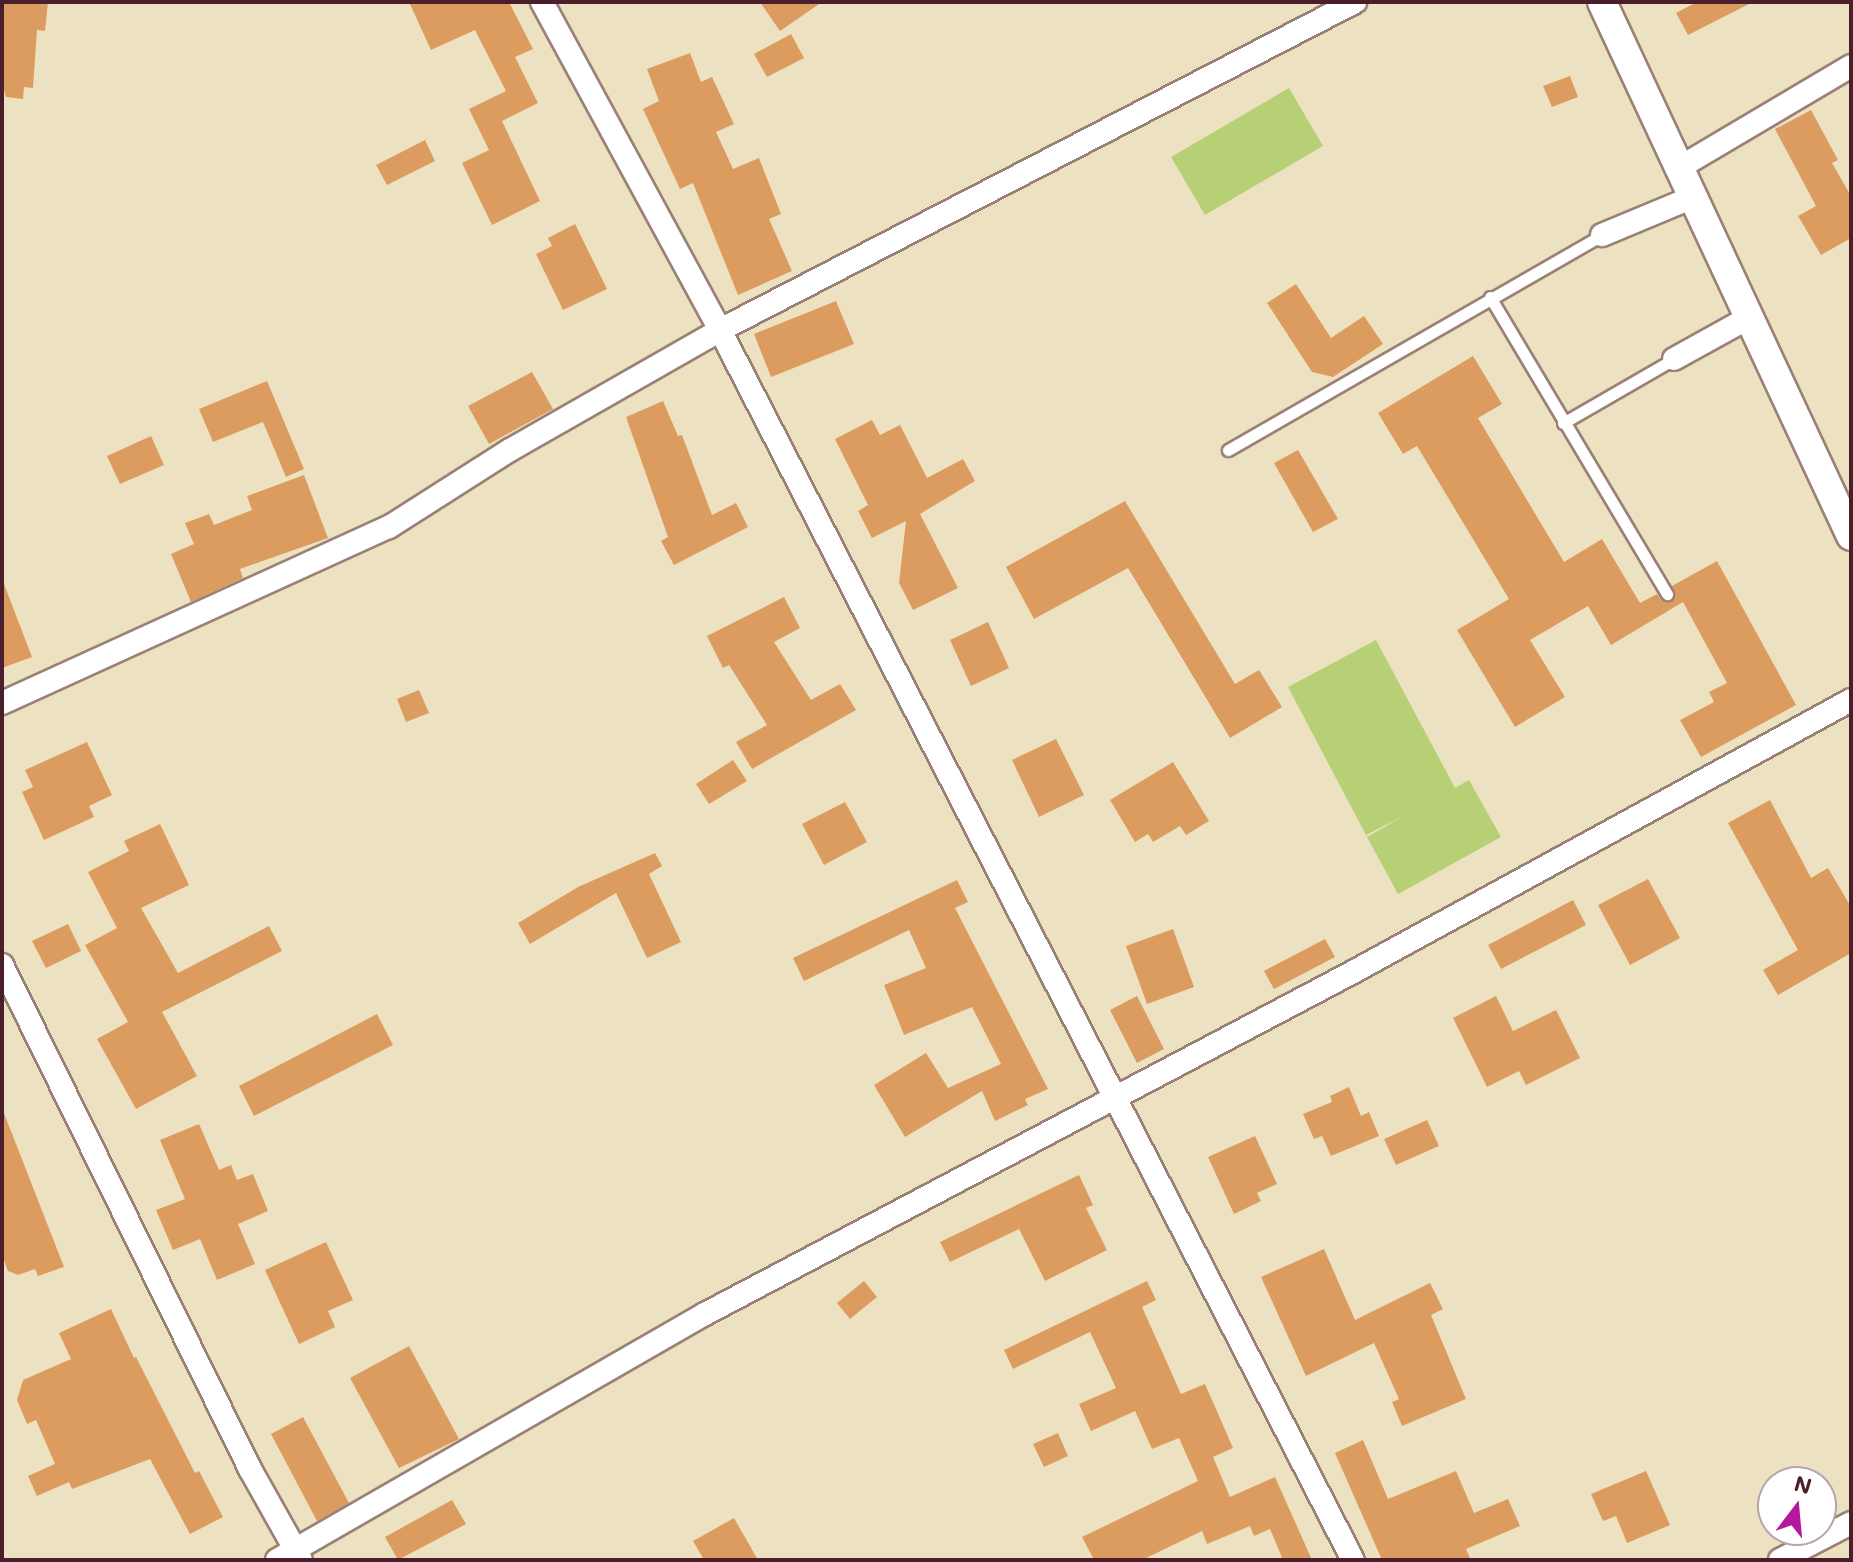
<!DOCTYPE html>
<style>
body{margin:0}
#map{position:relative;width:1853px;height:1562px;overflow:hidden;background:#ece2c1;font-family:Mali,sans-serif}
div>[style]{position:absolute}
.green>*{inset:0;background:#b7d076}
.building>*{inset:0;background:#dd9c5f}
.roads{filter:drop-shadow(2px 0 #9b8076) drop-shadow(-2px 0 #9b8076) drop-shadow(0 2px #9b8076) drop-shadow(0 -2px #9b8076)}
.service>*{height:11px;margin:-5.5px;padding:0 5.5px;transform-origin:5.5px;border-radius:5.5px;background:#fff}
.minor>*{height:22px;margin:-11px;padding:0 11px;transform-origin:11px;border-radius:11px;background:#fff}
.tertiary>*{height:28px;margin:-14px;padding:0 14px;transform-origin:14px;border-radius:14px;background:#fff}
span{translate:-50% -50%;white-space:nowrap;text-align:center;line-height:1.15;-webkit-text-stroke:8px #fff;paint-order:stroke}
.frame{position:absolute;inset:0;border:4px solid #4a1f2b;pointer-events:none}
.north{position:absolute;left:1757px;top:1466px;width:80px;height:80px;box-sizing:border-box;background:#fff;border:2px solid #b7a5aa;border-radius:50%;rotate:16deg;font-size:22px;font-weight:700;line-height:32px;text-align:center;color:#4a1f2b}
.north::after{content:'';display:block;margin:auto;width:28px;height:36px;background:#b5179e;clip-path:polygon(50% 0,100% 100%,50% 72%,0 100%)}
</style>
<div id="map">
<div class="green">
<div style="clip-path:polygon(1289px 88px,1323px 146px,1205px 215px,1171px 157px)"></div>
<div style="clip-path:polygon(1376px 640px,1455px 788px,1469px 780px,1501px 837px,1398px 894px,1367px 837px,1405px 815px,1366px 835px,1288px 687px)"></div>
</div>
<div class="building">
<div style="clip-path:polygon(2px 2px,48px 2px,45px 31px,37px 30px,33px 88px,24px 87px,23px 99px,6px 97px,2px 83px)"></div>
<div style="clip-path:polygon(409px 2px,509px 2px,533px 49px,515px 57px,538px 103px,502px 121px,540px 201px,492px 225px,462px 163px,489px 150px,469px 109px,506px 91px,475px 30px,431px 50px)"></div>
<div style="clip-path:polygon(760px 2px,822px 2px,780px 31px)"></div>
<div style="clip-path:polygon(1697px 2px,1753px 2px,1688px 35px,1676px 13px)"></div>
<div style="clip-path:polygon(791px 34px,804px 58px,767px 77px,754px 54px)"></div>
<div style="clip-path:polygon(690px 53px,701px 82px,712px 77px,734px 124px,716px 132px,733px 169px,759px 158px,781px 214px,769px 219px,792px 271px,738px 295px,693px 183px,680px 189px,643px 109px,659px 101px,647px 69px)"></div>
<div style="clip-path:polygon(1570px 76px,1578px 97px,1552px 107px,1543px 86px)"></div>
<div style="clip-path:polygon(1811px 110px,1838px 160px,1832px 163px,1851px 196px,1851px 238px,1821px 255px,1798px 216px,1816px 206px,1775px 129px)"></div>
<div style="clip-path:polygon(425px 140px,435px 161px,387px 185px,376px 165px)"></div>
<div style="clip-path:polygon(575px 224px,607px 289px,563px 310px,536px 254px,552px 246px,548px 238px)"></div>
<div style="clip-path:polygon(1296px 284px,1331px 338px,1364px 316px,1383px 344px,1333px 377px,1312px 372px,1267px 303px)"></div>
<div style="clip-path:polygon(836px 301px,854px 344px,771px 377px,754px 334px)"></div>
<div style="clip-path:polygon(1473px 356px,1502px 404px,1478px 418px,1564px 562px,1602px 539px,1640px 603px,1657px 594px,1662px 601px,1671px 602px,1675px 595px,1672px 586px,1717px 561px,1796px 705px,1701px 757px,1680px 720px,1714px 702px,1709px 692px,1727px 683px,1683px 602px,1611px 645px,1588px 606px,1530px 640px,1565px 697px,1515px 727px,1457px 630px,1509px 599px,1417px 446px,1403px 454px,1378px 413px)"></div>
<div style="clip-path:polygon(532px 372px,553px 409px,489px 444px,468px 406px)"></div>
<div style="clip-path:polygon(267px 381px,304px 469px,286px 477px,263px 422px,213px 442px,199px 409px)"></div>
<div style="clip-path:polygon(663px 401px,678px 436px,682px 435px,712px 515px,736px 503px,748px 527px,674px 565px,661px 541px,668px 537px,626px 417px)"></div>
<div style="clip-path:polygon(872px 420px,880px 435px,900px 425px,927px 478px,963px 459px,975px 481px,920px 514px,958px 588px,913px 610px,899px 583px,906px 521px,872px 538px,858px 511px,868px 505px,835px 439px)"></div>
<div style="clip-path:polygon(151px 436px,164px 465px,120px 484px,107px 456px)"></div>
<div style="clip-path:polygon(1298px 450px,1338px 519px,1313px 532px,1274px 463px)"></div>
<div style="clip-path:polygon(304px 475px,328px 538px,240px 569px,243px 578px,191px 602px,171px 554px,194px 544px,185px 523px,209px 514px,214px 525px,252px 510px,247px 496px)"></div>
<div style="clip-path:polygon(1125px 501px,1235px 684px,1259px 670px,1282px 707px,1230px 738px,1128px 568px,1034px 619px,1006px 567px)"></div>
<div style="clip-path:polygon(4px 584px,32px 657px,2px 668px,2px 585px)"></div>
<div style="clip-path:polygon(784px 597px,800px 628px,774px 642px,811px 700px,840px 684px,856px 710px,752px 769px,736px 742px,767px 725px,729px 665px,723px 668px,707px 636px)"></div>
<div style="clip-path:polygon(988px 622px,1009px 668px,971px 686px,950px 640px)"></div>
<div style="clip-path:polygon(419px 690px,429px 713px,406px 722px,397px 699px)"></div>
<div style="clip-path:polygon(1056px 739px,1084px 795px,1039px 817px,1012px 760px)"></div>
<div style="clip-path:polygon(87px 742px,112px 795px,89px 806px,94px 817px,44px 840px,22px 792px,33px 787px,25px 770px)"></div>
<div style="clip-path:polygon(733px 760px,747px 781px,709px 804px,696px 784px)"></div>
<div style="clip-path:polygon(1173px 762px,1209px 821px,1186px 835px,1180px 826px,1153px 842px,1148px 834px,1135px 842px,1110px 800px)"></div>
<div style="clip-path:polygon(1770px 800px,1811px 878px,1828px 868px,1851px 907px,1851px 953px,1778px 995px,1763px 970px,1798px 950px,1728px 823px)"></div>
<div style="clip-path:polygon(845px 802px,867px 842px,824px 865px,802px 824px)"></div>
<div style="clip-path:polygon(160px 824px,189px 885px,141px 908px,178px 973px,269px 926px,282px 951px,162px 1012px,197px 1076px,136px 1109px,97px 1039px,128px 1022px,85px 945px,117px 928px,88px 872px,129px 851px,124px 841px)"></div>
<div style="clip-path:polygon(655px 853px,662px 866px,649px 874px,681px 942px,647px 958px,616px 893px,530px 944px,518px 923px,578px 887px)"></div>
<div style="clip-path:polygon(1648px 879px,1680px 938px,1630px 965px,1598px 905px)"></div>
<div style="clip-path:polygon(957px 880px,968px 902px,955px 908px,1048px 1089px,1025px 1099px,1028px 1105px,995px 1121px,982px 1091px,905px 1137px,874px 1085px,926px 1053px,948px 1088px,1001px 1064px,972px 1007px,904px 1035px,884px 985px,926px 968px,909px 930px,804px 981px,793px 958px)"></div>
<div style="clip-path:polygon(1573px 900px,1586px 925px,1501px 969px,1488px 945px)"></div>
<div style="clip-path:polygon(68px 924px,81px 951px,46px 968px,32px 941px)"></div>
<div style="clip-path:polygon(1173px 929px,1194px 987px,1147px 1004px,1126px 946px)"></div>
<div style="clip-path:polygon(1325px 939px,1335px 957px,1274px 989px,1264px 971px)"></div>
<div style="clip-path:polygon(1137px 996px,1164px 1049px,1137px 1063px,1110px 1010px)"></div>
<div style="clip-path:polygon(1496px 996px,1513px 1031px,1556px 1010px,1580px 1058px,1526px 1085px,1519px 1071px,1487px 1087px,1453px 1018px)"></div>
<div style="clip-path:polygon(377px 1014px,393px 1045px,254px 1116px,239px 1086px)"></div>
<div style="clip-path:polygon(1349px 1087px,1361px 1116px,1369px 1112px,1379px 1136px,1331px 1156px,1322px 1136px,1314px 1139px,1303px 1114px,1332px 1102px,1330px 1096px)"></div>
<div style="clip-path:polygon(2px 1108px,64px 1267px,38px 1276px,35px 1269px,18px 1275px,8px 1271px,2px 1255px)"></div>
<div style="clip-path:polygon(1427px 1120px,1439px 1146px,1396px 1165px,1384px 1139px)"></div>
<div style="clip-path:polygon(199px 1124px,219px 1170px,231px 1165px,237px 1180px,253px 1174px,268px 1211px,238px 1224px,255px 1264px,217px 1280px,200px 1239px,173px 1250px,156px 1210px,185px 1199px,160px 1140px)"></div>
<div style="clip-path:polygon(1255px 1136px,1277px 1184px,1257px 1193px,1261px 1201px,1234px 1214px,1208px 1157px)"></div>
<div style="clip-path:polygon(1079px 1175px,1093px 1205px,1086px 1208px,1107px 1250px,1045px 1281px,1019px 1229px,950px 1262px,940px 1242px)"></div>
<div style="clip-path:polygon(326px 1242px,353px 1300px,328px 1311px,335px 1327px,299px 1344px,265px 1270px)"></div>
<div style="clip-path:polygon(1324px 1249px,1355px 1320px,1430px 1283px,1443px 1309px,1431px 1315px,1466px 1399px,1402px 1426px,1392px 1402px,1399px 1399px,1374px 1343px,1306px 1376px,1261px 1277px)"></div>
<div style="clip-path:polygon(864px 1281px,877px 1297px,850px 1319px,837px 1303px)"></div>
<div style="clip-path:polygon(1147px 1281px,1156px 1300px,1142px 1307px,1181px 1394px,1205px 1384px,1233px 1448px,1213px 1457px,1230px 1497px,1275px 1477px,1312px 1560px,1283px 1560px,1270px 1529px,1254px 1536px,1250px 1526px,1207px 1544px,1202px 1531px,1142px 1560px,1094px 1560px,1082px 1537px,1198px 1481px,1179px 1438px,1152px 1449px,1135px 1411px,1091px 1431px,1079px 1404px,1116px 1388px,1090px 1332px,1013px 1369px,1004px 1350px)"></div>
<div style="clip-path:polygon(111px 1309px,134px 1358px,136px 1357px,195px 1473px,199px 1471px,223px 1517px,190px 1534px,150px 1459px,72px 1489px,69px 1482px,37px 1496px,28px 1476px,55px 1464px,36px 1420px,27px 1424px,17px 1400px,23px 1380px,71px 1359px,59px 1333px)"></div>
<div style="clip-path:polygon(409px 1346px,459px 1439px,399px 1468px,350px 1378px)"></div>
<div style="clip-path:polygon(303px 1417px,349px 1503px,317px 1521px,271px 1434px)"></div>
<div style="clip-path:polygon(1058px 1433px,1068px 1456px,1044px 1467px,1033px 1444px)"></div>
<div style="clip-path:polygon(1363px 1440px,1388px 1499px,1456px 1471px,1474px 1513px,1508px 1499px,1520px 1526px,1466px 1549px,1471px 1560px,1382px 1560px,1335px 1453px)"></div>
<div style="clip-path:polygon(1646px 1471px,1670px 1525px,1627px 1543px,1616px 1516px,1603px 1521px,1591px 1494px)"></div>
<div style="clip-path:polygon(452px 1500px,466px 1524px,398px 1560px,385px 1537px)"></div>
<div style="clip-path:polygon(734px 1518px,758px 1560px,704px 1560px,693px 1541px)"></div>
</div>
<div class="roads">
<div class="service">
<div style="left:1490px;top:297px;width:346px;rotate:59.2deg"></div>
<div style="left:1563px;top:423px;width:128px;rotate:-30deg"></div>
<div style="left:1228px;top:450px;width:431px;rotate:-29.9deg"></div>
</div>
<div class="minor">
<div style="left:542px;top:2px;width:373px;rotate:61.5deg"></div>
<div style="left:720px;top:330px;width:1383px;rotate:62.77deg"></div>
<div style="left:1677px;top:169px;width:202px;rotate:-30.6deg"></div>
<div style="left:1602px;top:235px;width:96px;rotate:-22.6deg"></div>
<div style="left:1674px;top:359px;width:85px;rotate:-29deg"></div>
<div style="left:2px;top:703px;width:425px;rotate:-24.5deg"></div>
<div style="left:389px;top:527px;width:143px;rotate:-32.5deg"></div>
<div style="left:510px;top:450px;width:242px;rotate:-29.7deg"></div>
<div style="left:720px;top:330px;width:715px;rotate:-27.32deg"></div>
<div style="left:2px;top:965px;width:562px;rotate:63.8deg"></div>
<div style="left:250px;top:1469px;width:104px;rotate:60.7deg"></div>
<div style="left:277px;top:1560px;width:494px;rotate:-29.9deg"></div>
<div style="left:705px;top:1314px;width:733px;rotate:-27.82deg"></div>
<div style="left:1353px;top:972px;width:567px;rotate:-28.64deg"></div>
<div style="left:1780px;top:1560px;width:80px;rotate:-27.5deg"></div>
</div>
<div class="tertiary">
<div style="left:1602px;top:2px;width:589px;rotate:65deg"></div>
</div>
</div>
<div class="frame"></div>
<div class="north">N</div>
</div>
